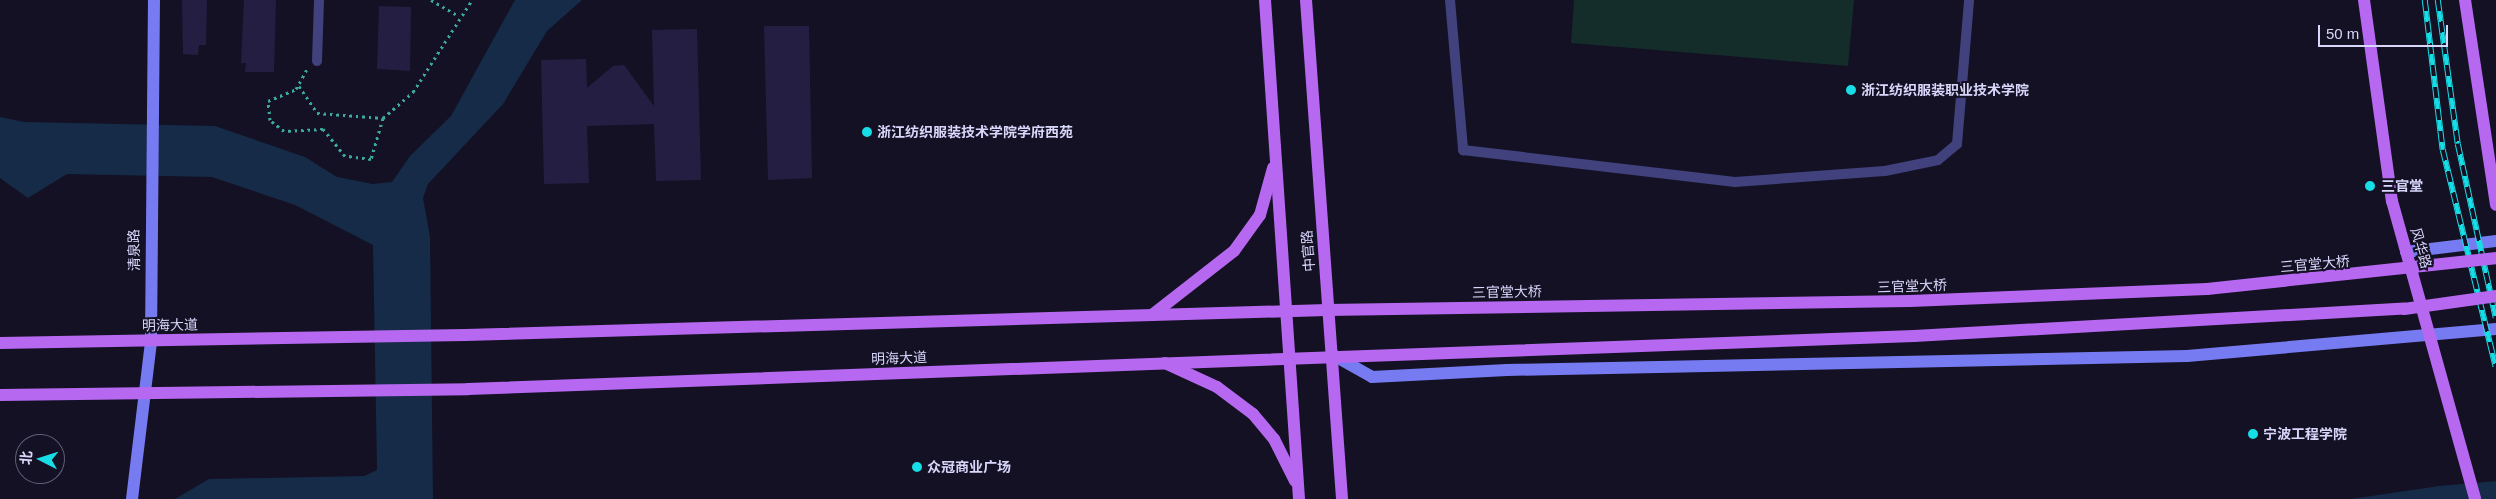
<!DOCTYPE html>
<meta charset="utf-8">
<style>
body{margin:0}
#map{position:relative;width:2496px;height:499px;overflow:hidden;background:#131123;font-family:Arial,"Noto Sans SC",sans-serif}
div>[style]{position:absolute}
.green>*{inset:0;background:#142c2a}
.water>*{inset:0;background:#152b48}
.building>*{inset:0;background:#241f42}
.path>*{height:3px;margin-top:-1.5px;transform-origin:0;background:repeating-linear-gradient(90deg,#3baa9d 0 2.5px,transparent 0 6.5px)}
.lane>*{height:10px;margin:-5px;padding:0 5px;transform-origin:5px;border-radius:5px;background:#40417d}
.secondary>*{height:12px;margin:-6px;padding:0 6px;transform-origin:6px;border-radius:6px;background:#777bf1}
.primary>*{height:12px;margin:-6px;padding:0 6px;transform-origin:6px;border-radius:6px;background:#b668f0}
.rail>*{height:5.5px;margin-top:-2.75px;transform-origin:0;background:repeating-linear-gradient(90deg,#131123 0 11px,#17dde6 0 22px);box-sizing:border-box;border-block:1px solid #17dde6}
.primary-bridge>*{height:12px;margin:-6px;padding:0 6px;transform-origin:6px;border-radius:6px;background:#b668f0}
.dots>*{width:14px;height:14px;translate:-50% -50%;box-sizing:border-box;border:2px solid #131123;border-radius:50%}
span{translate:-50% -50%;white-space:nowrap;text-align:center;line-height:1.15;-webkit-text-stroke:4px #131123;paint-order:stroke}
.poi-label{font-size:14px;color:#d9d6fb;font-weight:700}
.left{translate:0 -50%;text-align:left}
.street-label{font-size:14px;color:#d9d6fb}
.north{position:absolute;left:15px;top:434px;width:50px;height:50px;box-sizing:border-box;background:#131123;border:1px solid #626079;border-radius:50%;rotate:275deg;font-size:14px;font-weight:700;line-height:20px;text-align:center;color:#d9d6fb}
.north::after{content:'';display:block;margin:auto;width:18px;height:22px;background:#17dde6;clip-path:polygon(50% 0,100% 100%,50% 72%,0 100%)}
.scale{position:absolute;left:2318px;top:25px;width:130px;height:22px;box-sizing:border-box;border:2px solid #d9d6fb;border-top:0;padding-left:6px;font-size:15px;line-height:18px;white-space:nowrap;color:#d9d6fb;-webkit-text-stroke:4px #131123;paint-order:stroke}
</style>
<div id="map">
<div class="green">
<div style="clip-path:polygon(1574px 0,1854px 0,1848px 66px,1571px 43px)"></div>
</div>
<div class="water">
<div style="clip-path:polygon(515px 0,582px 0,547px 31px,503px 104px,428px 184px,423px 198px,430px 237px,433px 499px,175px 499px,209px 479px,364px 476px,377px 470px,373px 245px,295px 205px,212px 177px,67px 174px,28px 198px,0 178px,0 117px,24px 122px,215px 126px,305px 157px,337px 177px,373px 184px,392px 182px,410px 156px,451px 116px)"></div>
<div style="clip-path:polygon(2496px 481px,2496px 499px,2351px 499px,2439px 486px)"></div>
</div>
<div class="building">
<div style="clip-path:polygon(182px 0,207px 0,206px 45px,199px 45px,198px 55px,183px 54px)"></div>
<div style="clip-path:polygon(244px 0,276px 0,274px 72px,245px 72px,246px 63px,241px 63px)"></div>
<div style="clip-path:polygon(379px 6px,411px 7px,410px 71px,377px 69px)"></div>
<div style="clip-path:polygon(764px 26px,809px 26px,812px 178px,768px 180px)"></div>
<div style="clip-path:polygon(697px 29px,701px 180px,656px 181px,654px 124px,587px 126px,589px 183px,544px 184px,541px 60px,586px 59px,587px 88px,613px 66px,624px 65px,654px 106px,652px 30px)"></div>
</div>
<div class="path">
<div style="left:431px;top:0;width:32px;rotate:30deg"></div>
<div style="left:299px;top:86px;width:32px;rotate:56deg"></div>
<div style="left:317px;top:113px;width:66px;rotate:4.3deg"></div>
<div style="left:383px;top:118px;width:43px;rotate:106.3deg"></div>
<div style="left:371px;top:159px;width:26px;rotate:-173deg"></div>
<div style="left:345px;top:156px;width:35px;rotate:-129deg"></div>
<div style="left:323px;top:129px;width:39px;rotate:177deg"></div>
<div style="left:284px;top:131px;width:18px;rotate:-142deg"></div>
<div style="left:270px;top:120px;width:19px;rotate:-96deg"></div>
<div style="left:268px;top:101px;width:30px;rotate:-23deg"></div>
<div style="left:296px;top:89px;width:23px;rotate:-61deg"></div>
<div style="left:383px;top:118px;width:40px;rotate:-41deg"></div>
<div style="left:413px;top:92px;width:109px;rotate:-57.3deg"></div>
</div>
<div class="lane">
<div style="left:1450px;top:0;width:151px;rotate:85deg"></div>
<div style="left:1463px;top:150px;width:274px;rotate:6.7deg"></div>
<div style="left:1735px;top:182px;width:150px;rotate:-4.2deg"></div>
<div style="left:1885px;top:171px;width:54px;rotate:-11.7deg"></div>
<div style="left:1938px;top:160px;width:25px;rotate:-40deg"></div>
<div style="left:1957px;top:144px;width:144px;rotate:-85.2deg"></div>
<div style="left:317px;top:61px;width:61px;rotate:-88.1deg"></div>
</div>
<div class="secondary">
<div style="left:2406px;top:252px;width:91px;rotate:-7deg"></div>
<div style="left:1333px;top:355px;width:45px;rotate:29.4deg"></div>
<div style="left:1372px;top:377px;width:135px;rotate:-3deg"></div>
<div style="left:1507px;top:370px;width:680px;rotate:-1.18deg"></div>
<div style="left:2187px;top:356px;width:310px;rotate:-5deg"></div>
<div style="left:132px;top:499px;width:159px;rotate:-83.1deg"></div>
<div style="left:151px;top:341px;width:341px;rotate:-89.5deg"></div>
</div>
<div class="primary">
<div style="left:1265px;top:0;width:500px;rotate:86.1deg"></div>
<div style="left:1306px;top:0;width:500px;rotate:85.87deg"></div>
<div style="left:2364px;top:0;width:203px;rotate:82.1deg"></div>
<div style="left:2392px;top:201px;width:309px;rotate:74.4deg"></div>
<div style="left:2465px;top:0;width:207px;rotate:81.4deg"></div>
<div style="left:1152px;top:315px;width:104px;rotate:-38deg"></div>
<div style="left:1234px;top:251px;width:44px;rotate:-54.2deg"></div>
<div style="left:1260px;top:215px;width:49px;rotate:-74.5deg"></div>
<div style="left:0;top:343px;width:465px;rotate:-1deg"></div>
<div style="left:465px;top:335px;width:862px;rotate:-1.66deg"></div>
<div style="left:1327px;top:310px;width:583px;rotate:-0.88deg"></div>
<div style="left:1165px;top:363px;width:57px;rotate:24.8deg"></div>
<div style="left:1217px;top:387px;width:45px;rotate:36.9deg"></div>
<div style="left:1253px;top:414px;width:33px;rotate:50deg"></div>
<div style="left:1274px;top:439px;width:47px;rotate:63.4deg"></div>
<div style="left:0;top:395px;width:468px;rotate:-0.7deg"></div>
<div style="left:468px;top:389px;width:1447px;rotate:-2.1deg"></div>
</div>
<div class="rail">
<div style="left:2425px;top:0;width:151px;rotate:83.2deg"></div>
<div style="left:2443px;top:150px;width:223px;rotate:76.3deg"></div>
<div style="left:2438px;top:0;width:145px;rotate:82.1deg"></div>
<div style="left:2458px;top:144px;width:178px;rotate:77.7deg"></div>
</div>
<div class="primary-bridge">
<div style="left:1910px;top:301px;width:297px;rotate:-2.3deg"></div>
<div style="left:2207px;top:289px;width:291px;rotate:-6.1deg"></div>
<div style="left:1914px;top:336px;width:491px;rotate:-3.2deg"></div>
<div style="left:2404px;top:309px;width:93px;rotate:-8deg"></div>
</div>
<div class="dots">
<div style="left:1851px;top:90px;background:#17dde6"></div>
<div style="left:867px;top:132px;background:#17dde6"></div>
<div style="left:2370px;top:186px;background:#17dde6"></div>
<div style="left:2253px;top:434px;background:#17dde6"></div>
<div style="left:917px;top:467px;background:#17dde6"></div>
</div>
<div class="poi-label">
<span class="left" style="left:1861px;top:90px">浙江纺织服装职业技术学院</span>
<span class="left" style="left:877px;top:132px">浙江纺织服装技术学院学府西苑</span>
<span class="left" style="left:2381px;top:186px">三官堂</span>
<span class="left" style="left:2263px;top:434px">宁波工程学院</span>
<span class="left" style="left:927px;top:467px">众冠商业广场</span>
</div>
<div class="street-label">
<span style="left:2421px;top:248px;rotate:74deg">风华路</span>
<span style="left:134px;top:250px;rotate:-91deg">清泉路</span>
<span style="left:1308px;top:251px;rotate:-94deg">中官路</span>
<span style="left:2315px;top:264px;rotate:-5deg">三官堂大桥</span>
<span style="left:1912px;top:286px;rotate:-2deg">三官堂大桥</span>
<span style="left:1507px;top:292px;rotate:-1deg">三官堂大桥</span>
<span style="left:170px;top:325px;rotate:-1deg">明海大道</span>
<span style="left:899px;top:358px;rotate:-2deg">明海大道</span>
</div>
<div class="north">北</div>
<div class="scale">50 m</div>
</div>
